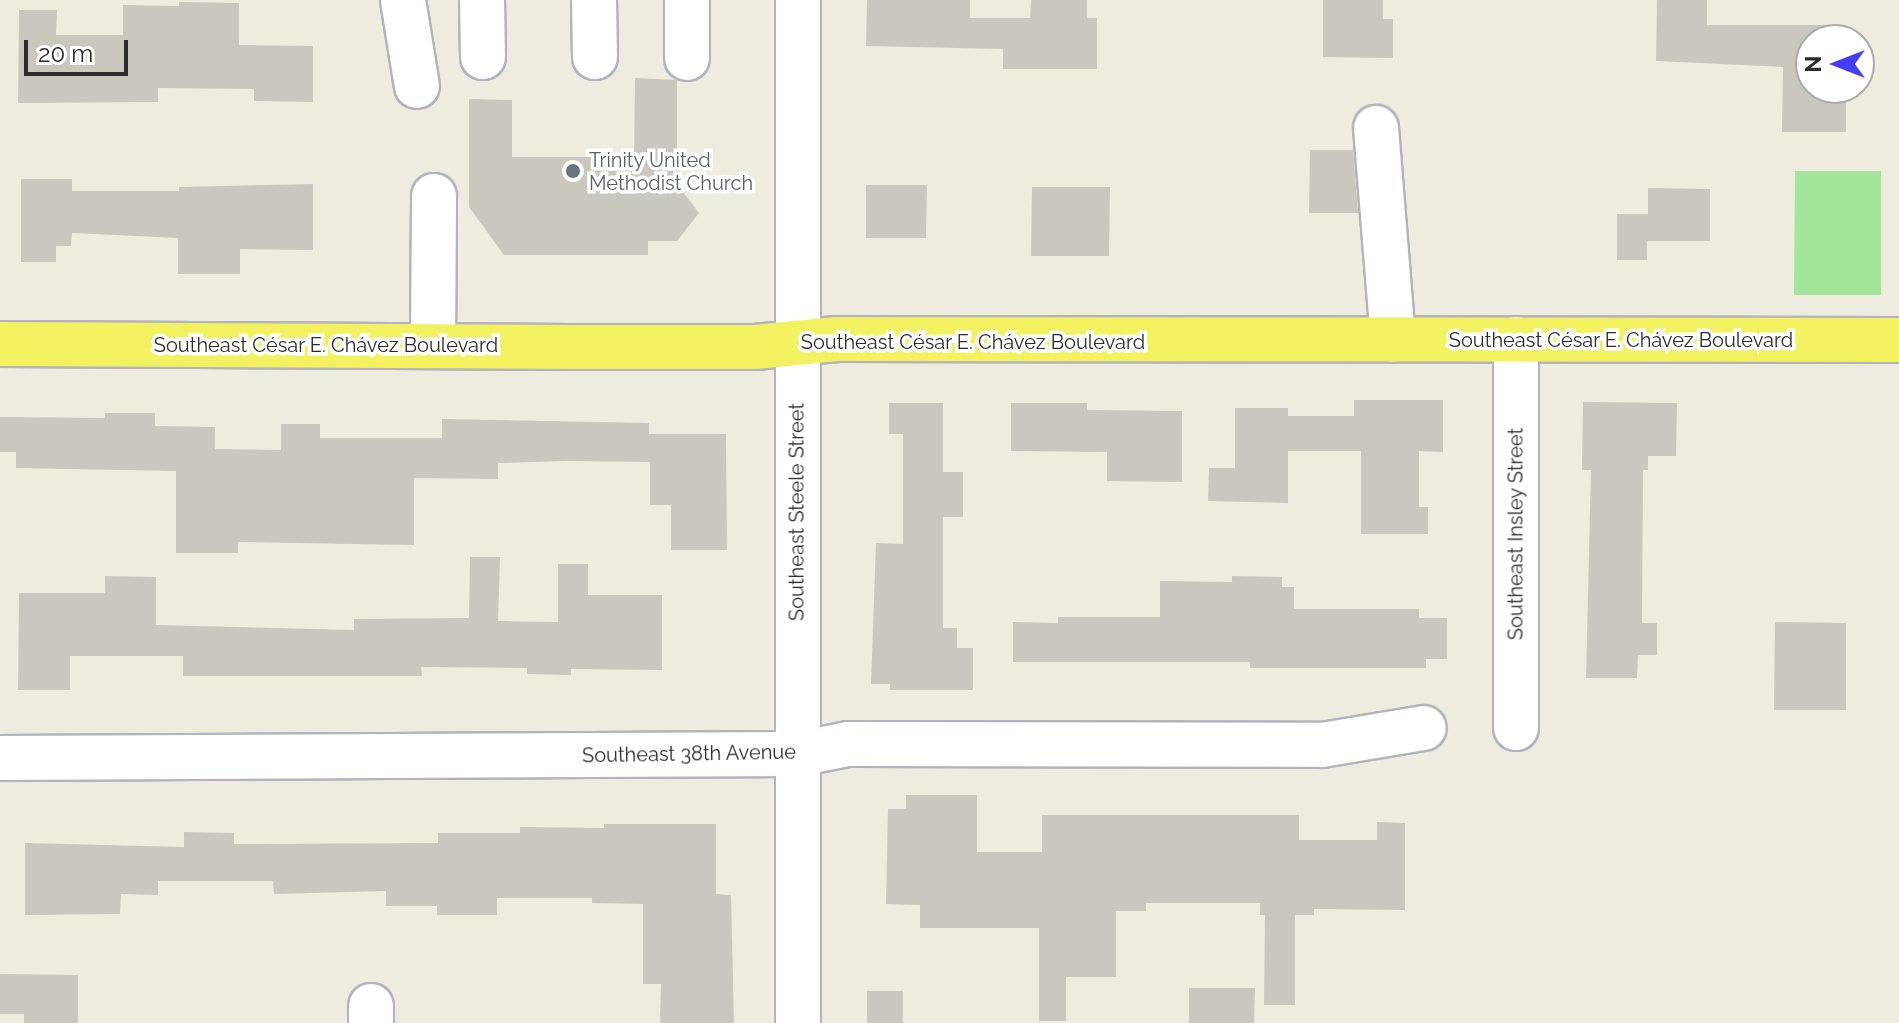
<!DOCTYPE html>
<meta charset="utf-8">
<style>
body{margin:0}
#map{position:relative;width:1899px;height:1023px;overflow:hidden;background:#eeebdf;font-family:Raleway,sans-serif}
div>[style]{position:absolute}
.green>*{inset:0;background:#a3e59b}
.building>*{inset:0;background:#cac7be}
.roads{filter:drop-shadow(2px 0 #b2b2c0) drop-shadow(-2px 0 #b2b2c0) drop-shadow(0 2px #b2b2c0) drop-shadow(0 -2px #b2b2c0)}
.minor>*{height:44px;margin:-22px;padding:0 22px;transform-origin:22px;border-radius:22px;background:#fff}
.major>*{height:44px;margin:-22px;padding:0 22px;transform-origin:22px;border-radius:22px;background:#f2f15f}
.dots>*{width:22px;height:22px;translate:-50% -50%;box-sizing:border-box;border:4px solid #fff;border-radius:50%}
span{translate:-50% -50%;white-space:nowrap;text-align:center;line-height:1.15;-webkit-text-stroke:7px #fff;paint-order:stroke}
.worship-label{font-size:20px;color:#5b616d}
.left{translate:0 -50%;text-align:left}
.street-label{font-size:20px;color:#2c2c2c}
.north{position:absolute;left:1795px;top:24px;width:80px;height:80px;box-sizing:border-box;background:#fff;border:2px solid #ababab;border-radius:50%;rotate:270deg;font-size:22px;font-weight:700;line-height:32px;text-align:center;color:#2c2c2c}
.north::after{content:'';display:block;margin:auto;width:28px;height:36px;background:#453dfc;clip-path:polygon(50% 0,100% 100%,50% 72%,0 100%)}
.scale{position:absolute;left:24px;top:40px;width:104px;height:36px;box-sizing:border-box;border:4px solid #2c2c2c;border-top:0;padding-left:10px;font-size:24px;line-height:28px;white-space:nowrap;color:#2c2c2c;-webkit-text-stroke:6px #fff;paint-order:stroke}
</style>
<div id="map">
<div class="green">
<div style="clip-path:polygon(1795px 171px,1881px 171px,1881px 295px,1794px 295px)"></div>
</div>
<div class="building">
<div style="clip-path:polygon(867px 0,970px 0,970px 18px,1030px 18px,1031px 0,1087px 0,1087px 18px,1097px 18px,1097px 69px,1003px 69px,1003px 49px,866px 46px)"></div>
<div style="clip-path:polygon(1323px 0,1383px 0,1383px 19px,1393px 19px,1393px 58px,1323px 57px)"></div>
<div style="clip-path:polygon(1657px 0,1707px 0,1707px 25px,1846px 25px,1846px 40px,1811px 40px,1811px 88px,1846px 88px,1846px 132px,1782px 132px,1783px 67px,1656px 61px)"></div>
<div style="clip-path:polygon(179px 2px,239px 3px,239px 45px,313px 46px,313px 102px,254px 101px,254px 89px,158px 88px,158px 102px,18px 103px,19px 10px,57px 10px,56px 35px,123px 35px,123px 5px,179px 6px)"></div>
<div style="clip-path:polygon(635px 78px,677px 80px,677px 184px,699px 213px,677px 241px,648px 241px,648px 255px,504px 255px,469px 207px,469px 99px,512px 100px,512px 157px,634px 157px)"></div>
<div style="clip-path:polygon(1310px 150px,1353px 150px,1358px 213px,1309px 213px)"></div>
<div style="clip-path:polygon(21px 179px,72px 179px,72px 191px,179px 191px,179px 187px,313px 184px,313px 250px,240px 249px,240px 274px,178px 274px,178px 238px,72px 233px,71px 246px,56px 246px,56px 262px,21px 262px)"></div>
<div style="clip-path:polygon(866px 185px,927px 185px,926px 238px,866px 238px)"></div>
<div style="clip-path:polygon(1032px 187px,1110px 187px,1109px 256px,1031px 256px)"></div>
<div style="clip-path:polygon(1648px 188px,1710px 189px,1710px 241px,1647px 241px,1647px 260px,1617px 260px,1617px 214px,1648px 214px)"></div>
<div style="clip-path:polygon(1354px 400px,1443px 400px,1443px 452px,1419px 451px,1419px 507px,1428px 507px,1428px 534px,1361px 534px,1361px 451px,1288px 451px,1288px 503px,1208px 501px,1209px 468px,1235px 468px,1235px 408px,1288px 408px,1288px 416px,1354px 416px)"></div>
<div style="clip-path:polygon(1583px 402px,1677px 403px,1676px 456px,1648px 456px,1648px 470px,1643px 470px,1642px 623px,1657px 623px,1657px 655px,1638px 655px,1637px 678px,1586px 678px,1591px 470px,1582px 470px)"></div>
<div style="clip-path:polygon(889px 403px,943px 403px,943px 472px,963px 472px,963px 517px,943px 517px,943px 628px,957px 628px,957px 648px,973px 648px,973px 690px,890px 690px,890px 684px,871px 684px,876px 543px,903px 544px,903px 434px,889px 434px)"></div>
<div style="clip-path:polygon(1011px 403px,1087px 403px,1087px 410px,1182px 411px,1182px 482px,1107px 481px,1107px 452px,1011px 451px)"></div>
<div style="clip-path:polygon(105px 413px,155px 413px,155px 426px,215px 427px,215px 449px,281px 450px,281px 424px,320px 424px,320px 438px,442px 438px,442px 419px,649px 423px,649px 434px,726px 434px,727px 550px,671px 550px,671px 505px,650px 505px,650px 462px,565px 461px,498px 463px,498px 479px,414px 478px,414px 545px,238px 542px,238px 553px,176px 553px,176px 471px,16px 468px,16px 452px,0 452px,0 417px,105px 418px)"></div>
<div style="clip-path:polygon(470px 557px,500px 557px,498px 621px,558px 622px,558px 564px,588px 564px,588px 595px,662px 595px,662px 670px,571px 669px,571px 675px,527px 674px,527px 668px,421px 667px,422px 676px,183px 676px,183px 656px,70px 656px,70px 690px,18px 690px,19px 593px,105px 593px,105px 576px,156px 577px,156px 625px,354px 630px,354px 619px,469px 618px)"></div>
<div style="clip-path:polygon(1232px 576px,1282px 577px,1282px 587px,1294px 587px,1294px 609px,1419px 609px,1419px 618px,1447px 618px,1447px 659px,1426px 659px,1426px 668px,1250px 668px,1250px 662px,1013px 662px,1013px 622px,1058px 623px,1058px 617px,1160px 617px,1160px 581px,1232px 582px)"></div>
<div style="clip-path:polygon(1775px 622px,1846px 623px,1846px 710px,1774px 710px)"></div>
<div style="clip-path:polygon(906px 795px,977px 795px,977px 852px,1042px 852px,1042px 815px,1299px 815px,1299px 840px,1377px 840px,1377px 822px,1405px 823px,1405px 910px,1314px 909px,1314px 915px,1295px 915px,1295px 1005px,1264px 1005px,1265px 915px,1260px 915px,1260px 903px,1146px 903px,1146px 911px,1116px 911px,1116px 977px,1066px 977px,1066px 1021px,1039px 1021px,1039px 928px,920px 928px,920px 905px,886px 904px,888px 809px,906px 809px)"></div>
<div style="clip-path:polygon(604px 824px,716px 824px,716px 894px,731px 895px,734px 1023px,660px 1023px,661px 984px,643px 984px,643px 904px,592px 903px,592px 898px,497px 898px,497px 915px,437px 915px,437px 906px,386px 906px,386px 891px,274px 894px,273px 881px,158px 881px,158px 895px,121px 894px,120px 914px,25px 915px,25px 843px,184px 847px,184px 832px,234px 833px,234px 844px,438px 843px,438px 833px,520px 833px,520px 827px,604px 828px)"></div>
<div style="clip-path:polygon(0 974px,78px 975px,78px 1023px,24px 1023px,24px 1014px,0 1014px)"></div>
<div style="clip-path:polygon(1189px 988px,1255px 988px,1254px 1023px,1189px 1023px)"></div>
<div style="clip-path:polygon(867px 991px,903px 991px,903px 1023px,867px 1023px)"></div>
</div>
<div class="roads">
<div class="minor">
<div style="left:403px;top:0;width:87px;rotate:80.8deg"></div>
<div style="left:482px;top:0;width:57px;rotate:89deg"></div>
<div style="left:594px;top:0;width:57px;rotate:89deg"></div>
<div style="left:798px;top:0;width:1023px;rotate:90deg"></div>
<div style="left:687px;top:58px;width:58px;rotate:-90deg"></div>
<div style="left:1376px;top:128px;width:212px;rotate:85.4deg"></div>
<div style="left:1516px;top:339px;width:389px;rotate:90deg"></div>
<div style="left:433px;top:345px;width:149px;rotate:-89.6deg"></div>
<div style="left:0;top:758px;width:798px;rotate:-0.29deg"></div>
<div style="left:798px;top:754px;width:51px;rotate:-11.3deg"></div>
<div style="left:848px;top:744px;width:474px;rotate:0.1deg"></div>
<div style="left:1322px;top:745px;width:103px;rotate:-9.5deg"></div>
<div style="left:371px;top:1023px;width:17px;rotate:-90deg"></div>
</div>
<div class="major">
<div style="left:0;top:344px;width:573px;rotate:0.3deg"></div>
<div style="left:573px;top:347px;width:182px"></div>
<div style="left:755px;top:347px;width:82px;rotate:-5.6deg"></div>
<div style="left:837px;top:339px;width:1062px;rotate:0.05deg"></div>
</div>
</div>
<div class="dots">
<div style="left:573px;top:171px;background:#6b7280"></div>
</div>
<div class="worship-label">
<span class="left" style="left:589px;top:172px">Trinity United<br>Methodist Church</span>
</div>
<div class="street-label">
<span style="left:1621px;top:340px">Southeast César E. Chávez Boulevard</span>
<span style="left:973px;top:342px">Southeast César E. Chávez Boulevard</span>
<span style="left:326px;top:345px">Southeast César E. Chávez Boulevard</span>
<span style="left:797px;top:512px;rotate:-90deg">Southeast Steele Street</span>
<span style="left:1516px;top:534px;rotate:-90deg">Southeast Insley Street</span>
<span style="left:689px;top:754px;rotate:-1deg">Southeast 38th Avenue</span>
</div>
<div class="north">N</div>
<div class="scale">20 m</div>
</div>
